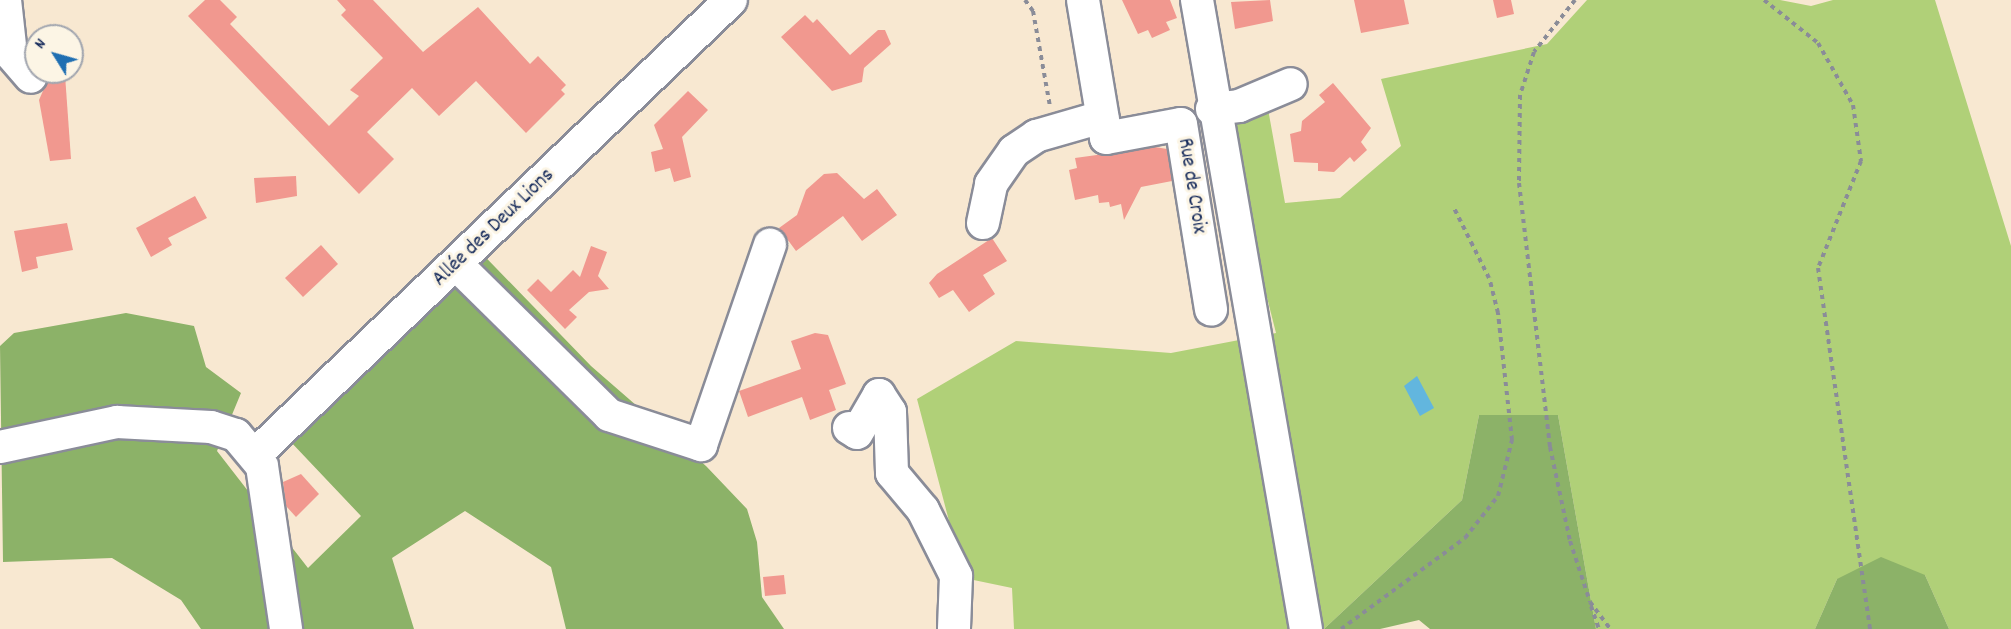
<!DOCTYPE html>
<meta charset="utf-8">
<style>
body{margin:0}
#map{position:relative;width:2011px;height:629px;overflow:hidden;background:#f8e8d1;font-family:Dekko,sans-serif}
div>[style]{position:absolute}
.green>*{inset:0;background:#b0d078}
.forest>*{inset:0;background:#8cb268}
.water>*{inset:0;background:#62b6de}
.building>*{inset:0;background:#f1988f}
.path>*{height:4px;margin-top:-2px;transform-origin:0;background:repeating-linear-gradient(90deg,#8a8c98 0 4.5px,transparent 0 9px)}
.roads{filter:drop-shadow(2px 0 #8a8c98) drop-shadow(-2px 0 #8a8c98) drop-shadow(0 2px #8a8c98) drop-shadow(0 -2px #8a8c98)}
.minor>*{height:32px;margin:-16px;padding:0 16px;transform-origin:16px;border-radius:16px;background:#fff}
span{translate:-50% -50%;white-space:nowrap;text-align:center;line-height:1.15;-webkit-text-stroke:6px #fcf5e5;paint-order:stroke}
.street-label{font-size:21px;color:#1b2f5e}
.north{position:absolute;left:24px;top:24px;width:60px;height:60px;box-sizing:border-box;background:#fcf5e5;border:2px solid #a2a6af;border-radius:50%;rotate:307deg;font-size:16px;font-weight:700;line-height:24px;text-align:center;color:#1b2f5e}
.north::after{content:'';display:block;margin:auto;width:21px;height:27px;background:#1f6fb2;clip-path:polygon(50% 0,100% 100%,50% 72%,0 100%)}
</style>
<div id="map">
<div class="green">
<div style="clip-path:polygon(1587px 0,1780px 0,1811px 6px,1833px 0,1935px 0,2011px 246px,2011px 629px,1949px 629px,1925px 575px,1837px 579px,1815px 629px,1596px 629px,1558px 415px,1479px 415px,1462px 500px,1324px 629px,1014px 629px,1012px 588px,964px 578px,917px 399px,1016px 341px,1171px 353px,1276px 333px,1224px 127px,1268px 109px,1285px 203px,1340px 198px,1401px 146px,1381px 79px,1547px 44px)"></div>
</div>
<div class="forest">
<div style="clip-path:polygon(465px 236px,591px 366px,706px 466px,747px 509px,757px 542px,762px 597px,784px 629px,566px 629px,551px 567px,465px 511px,392px 558px,414px 629px,201px 629px,181px 600px,112px 558px,3px 562px,0 346px,14px 333px,126px 313px,194px 326px,206px 367px,241px 393px,217px 451px,308px 568px,361px 516px,271px 421px)"></div>
<div style="clip-path:polygon(1479px 415px,1558px 415px,1596px 629px,1430px 629px,1419px 620px,1380px 629px,1324px 629px,1462px 500px)"></div>
<div style="clip-path:polygon(1881px 557px,1925px 575px,1949px 629px,1815px 629px,1837px 579px)"></div>
</div>
<div class="water">
<div style="clip-path:polygon(1417px 376px,1434px 408px,1420px 416px,1404px 386px)"></div>
</div>
<div class="building">
<div style="clip-path:polygon(205px 0,220px 0,237px 17px,230px 24px,329px 126px,359px 96px,350px 90px,383px 58px,341px 15px,346px 10px,337px 0,373px 0,423px 52px,478px 7px,530px 64px,538px 56px,566px 85px,561px 90px,565px 94px,526px 133px,476px 81px,439px 116px,412px 88px,367px 132px,394px 159px,359px 194px,188px 16px)"></div>
<div style="clip-path:polygon(1122px 0,1170px 0,1177px 18px,1166px 22px,1170px 30px,1152px 38px,1148px 30px,1138px 34px)"></div>
<div style="clip-path:polygon(1270px 0,1273px 21px,1235px 29px,1231px 2px)"></div>
<div style="clip-path:polygon(1354px 0,1404px 0,1409px 24px,1361px 33px)"></div>
<div style="clip-path:polygon(1493px 0,1511px 0,1514px 14px,1497px 18px)"></div>
<div style="clip-path:polygon(805px 15px,813px 23px,817px 19px,850px 55px,878px 30px,885px 30px,891px 44px,864px 68px,862px 82px,832px 91px,781px 37px)"></div>
<div style="clip-path:polygon(65px 75px,71px 159px,50px 161px,39px 100px,49px 77px)"></div>
<div style="clip-path:polygon(1333px 83px,1371px 128px,1361px 142px,1367px 150px,1354px 162px,1350px 157px,1334px 172px,1318px 171px,1318px 163px,1294px 162px,1290px 134px,1301px 131px,1302px 121px,1325px 102px,1319px 95px)"></div>
<div style="clip-path:polygon(688px 91px,708px 110px,682px 137px,691px 177px,674px 182px,670px 168px,655px 172px,651px 152px,663px 149px,654px 125px)"></div>
<div style="clip-path:polygon(1155px 147px,1167px 149px,1172px 181px,1141px 187px,1124px 220px,1121px 204px,1110px 207px,1109px 202px,1099px 203px,1098px 195px,1075px 200px,1069px 170px,1077px 168px,1075px 158px)"></div>
<div style="clip-path:polygon(837px 173px,864px 199px,877px 189px,897px 215px,862px 241px,843px 216px,796px 251px,779px 228px,797px 215px,806px 190px,824px 174px)"></div>
<div style="clip-path:polygon(296px 176px,297px 196px,256px 203px,254px 178px)"></div>
<div style="clip-path:polygon(195px 196px,207px 218px,168px 238px,172px 245px,151px 257px,136px 228px)"></div>
<div style="clip-path:polygon(67px 223px,73px 250px,36px 257px,38px 268px,22px 272px,14px 231px)"></div>
<div style="clip-path:polygon(992px 238px,1007px 261px,983px 275px,995px 294px,969px 312px,953px 290px,939px 298px,929px 283px,937px 274px)"></div>
<div style="clip-path:polygon(321px 245px,338px 264px,303px 297px,285px 278px)"></div>
<div style="clip-path:polygon(591px 246px,607px 252px,598px 276px,609px 289px,589px 292px,569px 310px,577px 317px,565px 329px,527px 290px,538px 279px,551px 292px,573px 270px,580px 277px)"></div>
<div style="clip-path:polygon(815px 333px,828px 335px,846px 384px,829px 390px,836px 410px,810px 420px,802px 397px,748px 417px,739px 391px,801px 369px,791px 341px)"></div>
<div style="clip-path:polygon(301px 474px,319px 494px,296px 517px,286px 506px,283px 482px)"></div>
<div style="clip-path:polygon(784px 575px,786px 594px,765px 596px,763px 577px)"></div>
</div>
<div class="path">
<div style="left:1025px;top:0;width:14px;rotate:54deg"></div>
<div style="left:1033px;top:11px;width:97px;rotate:79.9deg"></div>
<div style="left:1575px;top:0;width:66px;rotate:128.3deg"></div>
<div style="left:1534px;top:52px;width:45px;rotate:108deg"></div>
<div style="left:1520px;top:95px;width:88px;rotate:90.7deg"></div>
<div style="left:1519px;top:183px;width:266px;rotate:83.3deg"></div>
<div style="left:1550px;top:447px;width:96px;rotate:78deg"></div>
<div style="left:1570px;top:541px;width:64px;rotate:71.8deg"></div>
<div style="left:1590px;top:602px;width:34px;rotate:53deg"></div>
<div style="left:1764px;top:0;width:69px;rotate:38.5deg"></div>
<div style="left:1818px;top:43px;width:71px;rotate:60.6deg"></div>
<div style="left:1853px;top:105px;width:57px;rotate:81.9deg"></div>
<div style="left:1861px;top:161px;width:115px;rotate:111.9deg"></div>
<div style="left:1818px;top:268px;width:365px;rotate:81.8deg"></div>
<div style="left:1591px;top:606px;width:24px;rotate:71deg"></div>
<div style="left:1341px;top:629px;width:154px;rotate:-36.3deg"></div>
<div style="left:1465px;top:538px;width:53px;rotate:-51.8deg"></div>
<div style="left:1498px;top:496px;width:58px;rotate:-76deg"></div>
<div style="left:1512px;top:440px;width:128px;rotate:-96.3deg"></div>
<div style="left:1498px;top:313px;width:36px;rotate:-104deg"></div>
<div style="left:1489px;top:278px;width:78px;rotate:-116.6deg"></div>
</div>
<div class="roads">
<div class="minor">
<div style="left:5px;top:0;width:54px;rotate:83.7deg"></div>
<div style="left:11px;top:54px;width:30px;rotate:49deg"></div>
<div style="left:1083px;top:0;width:140px;rotate:80.5deg"></div>
<div style="left:1106px;top:138px;width:76px;rotate:-10.6deg"></div>
<div style="left:1181px;top:124px;width:188px;rotate:80.8deg"></div>
<div style="left:1197px;top:0;width:638px;rotate:80.17deg"></div>
<div style="left:1212px;top:109px;width:27px;rotate:-6deg"></div>
<div style="left:1239px;top:106px;width:56px;rotate:-22.9deg"></div>
<div style="left:983px;top:223px;width:40px;rotate:-78deg"></div>
<div style="left:991px;top:184px;width:40px;rotate:-55.1deg"></div>
<div style="left:1014px;top:151px;width:27px;rotate:-34deg"></div>
<div style="left:1036px;top:136px;width:69px;rotate:-16.1deg"></div>
<div style="left:456px;top:264px;width:215px;rotate:44.6deg"></div>
<div style="left:609px;top:415px;width:97px;rotate:18.1deg"></div>
<div style="left:701px;top:445px;width:212px;rotate:-71deg"></div>
<div style="left:849px;top:428px;width:9px;rotate:32deg"></div>
<div style="left:857px;top:433px;width:44px;rotate:-59.9deg"></div>
<div style="left:879px;top:395px;width:20px;rotate:57deg"></div>
<div style="left:890px;top:412px;width:61px;rotate:88.1deg"></div>
<div style="left:892px;top:473px;width:48px;rotate:50deg"></div>
<div style="left:923px;top:510px;width:74px;rotate:63.4deg"></div>
<div style="left:956px;top:576px;width:53px;rotate:92.2deg"></div>
<div style="left:0;top:447px;width:120px;rotate:-12.1deg"></div>
<div style="left:117px;top:422px;width:94px;rotate:3deg"></div>
<div style="left:211px;top:427px;width:26px;rotate:18deg"></div>
<div style="left:236px;top:435px;width:40px;rotate:50deg"></div>
<div style="left:262px;top:466px;width:165px;rotate:81.6deg"></div>
<div style="left:256px;top:454px;width:657px;rotate:-43.71deg"></div>
</div>
</div>
<div class="street-label">
<span style="left:1191px;top:186px;rotate:81deg">Rue de Croix</span>
<span style="left:494px;top:228px;rotate:-44deg">Allée des Deux Lions</span>
</div>
<div class="north">N</div>
</div>
